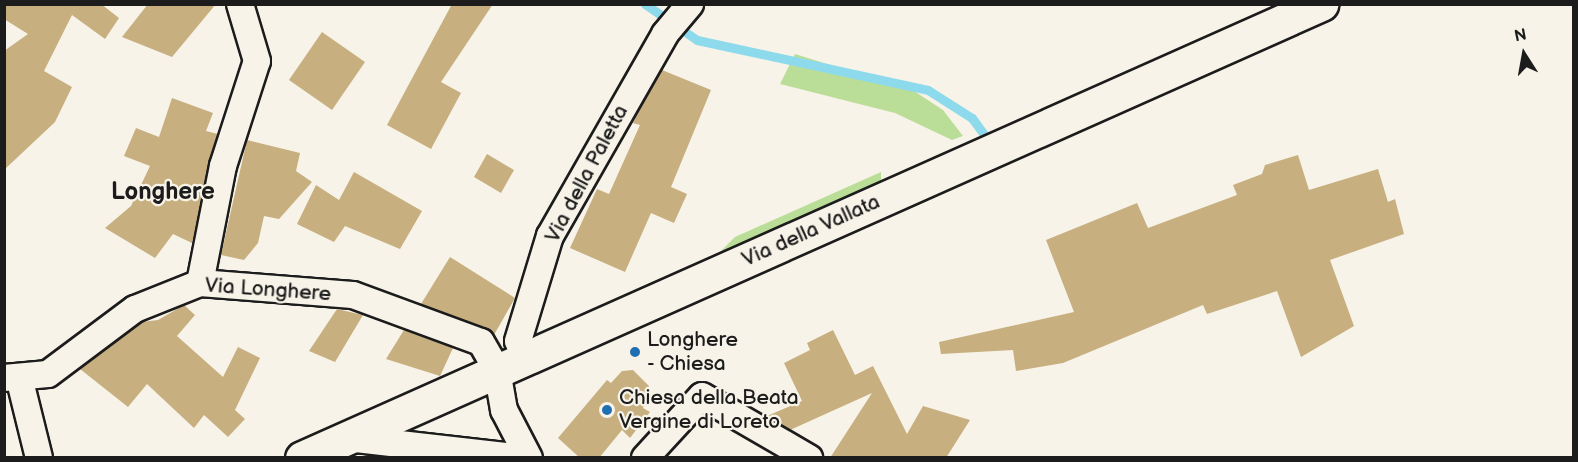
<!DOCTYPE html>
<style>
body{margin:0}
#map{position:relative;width:1578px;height:462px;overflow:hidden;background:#f7f3e8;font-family:"Balsamiq Sans",sans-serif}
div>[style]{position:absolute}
.green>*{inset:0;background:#bade98}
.stream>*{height:9px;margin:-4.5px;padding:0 4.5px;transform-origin:4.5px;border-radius:4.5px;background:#8ddaec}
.building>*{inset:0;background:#c7af7f}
.roads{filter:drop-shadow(2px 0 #1c1c1c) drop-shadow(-2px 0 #1c1c1c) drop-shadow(0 2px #1c1c1c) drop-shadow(0 -2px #1c1c1c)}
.street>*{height:26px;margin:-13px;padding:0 13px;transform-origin:13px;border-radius:13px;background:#f7f3e8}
.secondary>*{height:33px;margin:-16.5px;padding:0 16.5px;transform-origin:16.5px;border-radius:16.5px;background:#f7f3e8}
.dots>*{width:16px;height:16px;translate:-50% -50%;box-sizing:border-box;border:3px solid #f7f3e8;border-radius:50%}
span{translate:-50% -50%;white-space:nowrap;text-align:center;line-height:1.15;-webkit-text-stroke:4.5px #f7f3e8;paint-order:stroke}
.street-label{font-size:21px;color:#1c1c1c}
.poi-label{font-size:21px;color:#1c1c1c}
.left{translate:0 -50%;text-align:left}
.quarter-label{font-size:24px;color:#1c1c1c;font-weight:700}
.frame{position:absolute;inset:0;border:6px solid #1c1c1c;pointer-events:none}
.north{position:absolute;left:1494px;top:24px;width:60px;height:60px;-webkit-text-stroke:4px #f7f3e8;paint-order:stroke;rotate:349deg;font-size:16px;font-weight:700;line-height:24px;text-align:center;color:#1c1c1c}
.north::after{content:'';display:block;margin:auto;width:21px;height:27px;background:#1c1c1c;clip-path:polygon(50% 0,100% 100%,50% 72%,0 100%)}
</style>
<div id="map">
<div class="green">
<div style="clip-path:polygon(795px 54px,914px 91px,943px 110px,963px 136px,952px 140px,895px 113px,780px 84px)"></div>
<div style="clip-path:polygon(881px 172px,881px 184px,714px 258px,735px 237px)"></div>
</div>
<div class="stream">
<div style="left:645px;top:4px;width:63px;rotate:34.7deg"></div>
<div style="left:697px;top:40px;width:236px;rotate:12.2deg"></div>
<div style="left:928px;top:90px;width:52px;rotate:32.5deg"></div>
<div style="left:972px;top:118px;width:24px;rotate:54deg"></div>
</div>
<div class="building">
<div style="clip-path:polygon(4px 4px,101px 4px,119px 18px,105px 39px,72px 15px,44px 71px,72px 87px,55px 122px,4px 170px,4px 51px,28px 34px,4px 19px)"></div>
<div style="clip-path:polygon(148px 4px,216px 4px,172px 57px,122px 37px)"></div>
<div style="clip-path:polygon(452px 4px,493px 4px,441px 82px,461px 93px,431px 149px,387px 125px)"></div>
<div style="clip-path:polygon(322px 32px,365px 62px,332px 110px,289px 80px)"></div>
<div style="clip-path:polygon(662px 70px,711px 90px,671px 187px,687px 194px,674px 223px,651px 213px,625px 272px,570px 248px,597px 189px,609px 194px,640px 125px,633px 123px,638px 112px)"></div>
<div style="clip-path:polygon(172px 98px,213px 113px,206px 131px,218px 134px,192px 243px,173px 234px,155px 258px,105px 228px,131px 206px,150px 166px,124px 156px,136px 128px,159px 137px)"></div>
<div style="clip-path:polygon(247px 140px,300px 153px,296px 171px,312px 182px,279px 219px,264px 216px,258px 243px,244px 260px,221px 255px)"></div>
<div style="clip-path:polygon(487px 154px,514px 170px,501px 193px,474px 177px)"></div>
<div style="clip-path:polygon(1298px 155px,1309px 190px,1378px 169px,1388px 202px,1395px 199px,1404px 234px,1330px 260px,1354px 326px,1301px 357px,1277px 291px,1207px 314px,1203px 305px,1063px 363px,1016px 371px,1013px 350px,941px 354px,939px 342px,1074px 312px,1046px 240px,1137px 203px,1148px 228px,1237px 195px,1233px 185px,1262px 174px,1265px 165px)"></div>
<div style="clip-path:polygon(354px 172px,422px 211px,400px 249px,345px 226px,334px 242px,297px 224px,316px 185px,339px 200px)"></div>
<div style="clip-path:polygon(450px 257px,515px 298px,494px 335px,421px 304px)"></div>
<div style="clip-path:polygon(184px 305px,195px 315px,177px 336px,223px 377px,238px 347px,260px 358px,235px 410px,245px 419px,228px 437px,204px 415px,194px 428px,147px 384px,128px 407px,80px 369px,142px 322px,158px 320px)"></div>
<div style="clip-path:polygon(337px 309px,363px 315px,335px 362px,309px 351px)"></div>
<div style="clip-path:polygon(404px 330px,453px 348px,440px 376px,386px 359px)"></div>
<div style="clip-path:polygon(833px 330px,855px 375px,873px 366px,907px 434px,923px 406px,970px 420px,946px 458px,830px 458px,872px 393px,790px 430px,767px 416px,802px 401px,784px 363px,810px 350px,807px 343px)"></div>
<div style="clip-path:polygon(633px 370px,649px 386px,643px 408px,650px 412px,630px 438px,622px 430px,599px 458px,580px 458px,558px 438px,607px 380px,611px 383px,622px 371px)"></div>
</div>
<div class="roads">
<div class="street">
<div style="left:200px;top:283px;width:119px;rotate:-78.9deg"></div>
<div style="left:223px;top:166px;width:110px;rotate:-72.1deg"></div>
<div style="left:257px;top:61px;width:59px;rotate:-106.6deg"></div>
<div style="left:525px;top:358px;width:18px;rotate:-112deg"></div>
<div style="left:518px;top:341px;width:110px;rotate:-73.1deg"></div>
<div style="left:550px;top:236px;width:232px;rotate:-60.3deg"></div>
<div style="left:665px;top:34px;width:39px;rotate:-50deg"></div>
<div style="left:19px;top:377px;width:83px;rotate:76.1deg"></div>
<div style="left:4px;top:378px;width:44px;rotate:-5.2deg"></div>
<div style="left:48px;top:374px;width:109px;rotate:-36.8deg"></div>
<div style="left:135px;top:309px;width:70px;rotate:-21.8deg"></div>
<div style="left:200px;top:283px;width:153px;rotate:4.5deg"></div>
<div style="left:353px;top:295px;width:136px;rotate:20.2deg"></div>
<div style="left:481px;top:342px;width:32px;rotate:60deg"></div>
<div style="left:497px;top:370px;width:41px;rotate:80.1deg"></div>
<div style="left:504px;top:410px;width:54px;rotate:62.5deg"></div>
<div style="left:347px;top:438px;width:177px;rotate:6.5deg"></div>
<div style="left:645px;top:458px;width:84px;rotate:-47.4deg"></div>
<div style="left:702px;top:396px;width:124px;rotate:30.1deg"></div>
</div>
<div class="secondary">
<div style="left:302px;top:458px;width:1116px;rotate:-24.01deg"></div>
</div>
</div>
<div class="dots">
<div style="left:635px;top:352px;background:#1f6fb2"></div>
<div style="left:607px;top:410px;background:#1f6fb2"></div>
</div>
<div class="street-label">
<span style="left:587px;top:174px;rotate:-62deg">Via della Paletta</span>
<span style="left:811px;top:231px;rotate:-24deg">Via della Vallata</span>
<span style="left:268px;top:290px;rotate:4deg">Via Longhere</span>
</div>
<div class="poi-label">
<span class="left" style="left:647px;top:352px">Longhere<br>- Chiesa</span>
<span class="left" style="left:619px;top:410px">Chiesa della Beata<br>Vergine di Loreto</span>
</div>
<div class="quarter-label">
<span style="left:163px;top:192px">Longhere</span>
</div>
<div class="frame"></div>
<div class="north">N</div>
</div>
